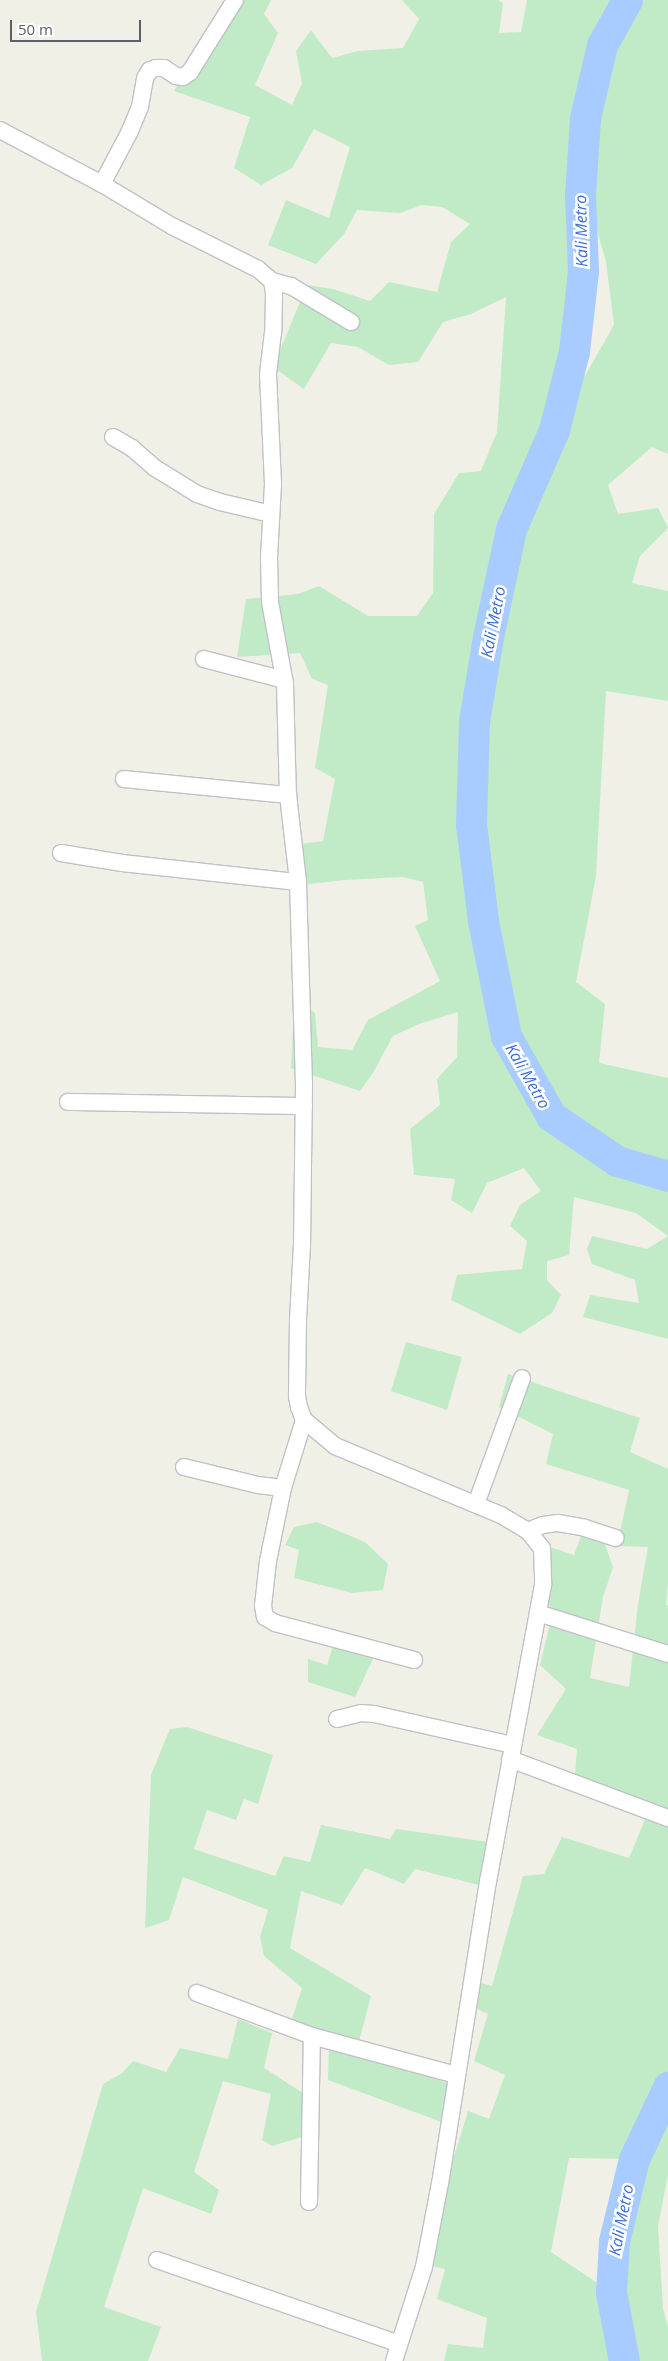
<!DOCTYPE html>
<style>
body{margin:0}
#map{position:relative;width:668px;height:2361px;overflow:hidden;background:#f1f0e6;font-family:"Open Sans",sans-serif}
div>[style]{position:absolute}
.green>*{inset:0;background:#c0ebc6}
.river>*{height:31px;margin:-15.5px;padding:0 15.5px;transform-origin:15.5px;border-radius:15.5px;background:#a8ccff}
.roads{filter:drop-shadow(1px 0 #bfc1c8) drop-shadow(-1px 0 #bfc1c8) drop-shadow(0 1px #bfc1c8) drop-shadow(0 -1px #bfc1c8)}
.minor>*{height:16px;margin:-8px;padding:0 8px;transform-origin:8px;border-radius:8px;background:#fff}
span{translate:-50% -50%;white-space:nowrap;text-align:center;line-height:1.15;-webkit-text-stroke:5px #fff;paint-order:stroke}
.water-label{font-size:16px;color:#3c6ed0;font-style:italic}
.scale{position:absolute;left:10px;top:20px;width:131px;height:22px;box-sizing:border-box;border:2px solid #5d6068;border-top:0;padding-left:6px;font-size:15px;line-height:18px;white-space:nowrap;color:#5d6068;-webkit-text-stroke:4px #fff;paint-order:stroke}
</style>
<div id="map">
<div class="green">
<div style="clip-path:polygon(evenodd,227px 0,271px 0,264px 14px,278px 33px,255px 85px,292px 105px,302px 83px,296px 51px,311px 30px,332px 58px,358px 51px,403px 48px,419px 19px,402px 0,498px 0,503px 3px,499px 33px,521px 32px,527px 0,668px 0,668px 454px,652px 447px,608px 485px,618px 514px,658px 508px,668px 528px,640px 556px,632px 583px,668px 591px,668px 701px,606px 691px,596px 876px,576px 982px,605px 1004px,599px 1063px,668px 1078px,668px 1339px,583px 1317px,590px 1295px,639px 1303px,635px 1280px,592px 1264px,587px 1249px,592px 1236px,647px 1249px,668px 1236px,636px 1213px,574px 1197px,569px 1255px,547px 1261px,547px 1280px,561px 1295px,552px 1313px,520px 1334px,451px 1300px,457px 1275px,522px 1269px,527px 1241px,510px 1226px,520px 1205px,541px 1191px,524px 1168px,487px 1183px,472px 1213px,451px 1200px,455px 1179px,414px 1175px,410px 1129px,440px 1105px,437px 1079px,457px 1057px,458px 1012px,419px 1024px,393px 1036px,373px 1073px,360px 1091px,291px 1068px,294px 1012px,301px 1003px,315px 1013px,318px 1047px,352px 1050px,368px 1020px,440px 981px,415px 926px,428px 920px,423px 882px,403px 877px,345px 880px,291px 886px,292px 845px,323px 841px,335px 779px,315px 768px,328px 685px,312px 679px,300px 653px,237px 657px,246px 599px,298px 594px,319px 586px,368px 616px,417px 616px,433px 593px,434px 514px,459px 473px,481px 471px,497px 432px,506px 297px,471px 314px,443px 322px,418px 362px,389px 365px,358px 347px,331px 343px,304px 389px,273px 367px,307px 285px,333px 289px,370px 301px,389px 282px,437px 292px,451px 242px,470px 224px,442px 207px,422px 205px,400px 213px,357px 210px,344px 234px,316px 264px,268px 245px,286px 200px,329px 218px,350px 147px,314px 129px,292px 168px,261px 185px,234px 168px,250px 117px,174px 91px,227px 0,586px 194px,606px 261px,614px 325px,555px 428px,574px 351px,583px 271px,580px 195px,586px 194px)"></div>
<div style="clip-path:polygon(406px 1342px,462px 1357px,447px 1410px,391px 1391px)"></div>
<div style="clip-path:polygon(evenodd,508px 1374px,640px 1418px,630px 1452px,668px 1469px,668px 1584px,666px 1605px,668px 1605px,668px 2175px,658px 2226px,663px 2309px,668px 2327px,668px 2361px,444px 2361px,448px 2344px,483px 2348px,487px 2318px,437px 2299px,445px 2269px,433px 2266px,449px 2173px,468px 2111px,489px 2119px,505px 2075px,474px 2061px,488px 2014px,466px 2004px,474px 1981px,492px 1986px,523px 1876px,544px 1874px,562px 1837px,629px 1858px,646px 1817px,574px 1788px,577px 1749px,537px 1735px,566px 1689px,540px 1665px,553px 1611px,548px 1603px,548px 1550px,550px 1547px,574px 1555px,581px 1536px,604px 1542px,613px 1567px,603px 1597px,590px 1678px,629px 1687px,638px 1604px,648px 1547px,617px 1546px,629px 1490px,546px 1464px,553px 1434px,499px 1407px,508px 1374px,569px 2158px,634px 2159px,614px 2241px,611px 2292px,551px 2252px,569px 2158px)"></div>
<div style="clip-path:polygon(317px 1522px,365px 1542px,388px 1564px,383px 1590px,352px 1593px,294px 1578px,299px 1550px,285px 1545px,294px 1527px)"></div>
<div style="clip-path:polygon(334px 1643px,374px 1657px,355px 1697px,308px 1682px,308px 1659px,327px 1665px)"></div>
<div style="clip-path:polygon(187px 1727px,273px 1755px,258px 1804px,244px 1799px,236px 1820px,207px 1810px,194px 1849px,275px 1876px,284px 1856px,310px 1862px,321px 1825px,390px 1839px,396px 1829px,489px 1842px,479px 1885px,415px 1869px,404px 1884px,365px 1868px,342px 1905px,301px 1891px,290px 1948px,371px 1996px,357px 2049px,462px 2089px,455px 2127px,328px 2080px,329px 2045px,290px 2025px,302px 1988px,264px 1956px,260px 1937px,268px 1910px,183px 1877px,169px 1920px,145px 1928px,151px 1775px,170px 1729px)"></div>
<div style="clip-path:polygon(238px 2019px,272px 2033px,264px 2068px,317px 2102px,315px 2133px,272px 2146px,262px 2140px,271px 2094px,223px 2081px,194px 2172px,219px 2190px,211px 2214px,143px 2188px,104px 2307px,161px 2327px,148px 2361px,42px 2361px,36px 2312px,103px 2084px,122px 2073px,133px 2061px,166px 2072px,180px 2048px,228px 2059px)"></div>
</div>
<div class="river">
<div style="left:627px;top:0;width:51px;rotate:119.1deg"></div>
<div style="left:602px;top:45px;width:75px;rotate:103.1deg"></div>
<div style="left:585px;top:118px;width:77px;rotate:93.7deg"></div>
<div style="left:580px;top:195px;width:76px;rotate:87.7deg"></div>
<div style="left:583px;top:271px;width:81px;rotate:96.4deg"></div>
<div style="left:574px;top:351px;width:81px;rotate:104.2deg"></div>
<div style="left:554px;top:430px;width:108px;rotate:113.5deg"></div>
<div style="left:511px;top:529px;width:110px;rotate:102deg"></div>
<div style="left:488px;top:637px;width:86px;rotate:99.4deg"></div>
<div style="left:474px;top:722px;width:102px;rotate:91.7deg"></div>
<div style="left:471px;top:824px;width:98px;rotate:82.9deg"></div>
<div style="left:483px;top:921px;width:117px;rotate:78.7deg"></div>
<div style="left:506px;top:1036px;width:92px;rotate:60.6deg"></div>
<div style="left:551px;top:1116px;width:80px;rotate:34.3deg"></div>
<div style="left:617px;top:1161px;width:53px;rotate:16.4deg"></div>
<div style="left:624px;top:2361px;width:70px;rotate:-100.7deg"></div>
<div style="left:611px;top:2292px;width:51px;rotate:-86.6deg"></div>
<div style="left:614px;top:2241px;width:84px;rotate:-76.3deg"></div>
<div style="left:634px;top:2159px;width:80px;rotate:-64.7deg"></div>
</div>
<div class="roads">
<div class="minor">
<div style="left:0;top:130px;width:115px;rotate:27.9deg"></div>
<div style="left:102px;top:184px;width:82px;rotate:31deg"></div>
<div style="left:172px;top:226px;width:96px;rotate:26.6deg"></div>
<div style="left:258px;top:269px;width:18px;rotate:41deg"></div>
<div style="left:272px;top:281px;width:12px;rotate:81deg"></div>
<div style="left:274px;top:293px;width:39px;rotate:91deg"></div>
<div style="left:273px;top:332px;width:42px;rotate:96.8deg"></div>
<div style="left:268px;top:374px;width:110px;rotate:87.4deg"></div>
<div style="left:273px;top:484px;width:73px;rotate:93.1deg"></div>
<div style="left:269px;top:557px;width:45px;rotate:88.7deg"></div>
<div style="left:270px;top:602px;width:83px;rotate:79.6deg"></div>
<div style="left:285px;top:684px;width:111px;rotate:88.5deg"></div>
<div style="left:288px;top:795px;width:88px;rotate:83.4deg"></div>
<div style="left:298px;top:882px;width:202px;rotate:88.3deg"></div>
<div style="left:304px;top:1084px;width:160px;rotate:90.7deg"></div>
<div style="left:302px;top:1244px;width:76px;rotate:93deg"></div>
<div style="left:298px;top:1320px;width:76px;rotate:90.8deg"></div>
<div style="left:297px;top:1396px;width:11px;rotate:80deg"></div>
<div style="left:299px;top:1407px;width:14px;rotate:69deg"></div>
<div style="left:304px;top:1420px;width:40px;rotate:40deg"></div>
<div style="left:335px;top:1446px;width:180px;rotate:22.6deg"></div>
<div style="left:501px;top:1515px;width:31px;rotate:31deg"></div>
<div style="left:528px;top:1531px;width:22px;rotate:51deg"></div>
<div style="left:542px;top:1548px;width:37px;rotate:88deg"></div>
<div style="left:543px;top:1585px;width:301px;rotate:100.5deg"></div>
<div style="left:488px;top:1881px;width:306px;rotate:99deg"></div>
<div style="left:440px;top:2183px;width:86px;rotate:100.8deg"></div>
<div style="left:424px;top:2267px;width:99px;rotate:107.7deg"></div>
<div style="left:102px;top:184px;width:58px;rotate:-62.1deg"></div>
<div style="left:129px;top:133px;width:28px;rotate:-67deg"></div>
<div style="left:140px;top:107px;width:29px;rotate:-80deg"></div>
<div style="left:145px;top:78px;width:9px;rotate:-58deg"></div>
<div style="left:150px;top:70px;width:6px;rotate:-18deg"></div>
<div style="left:156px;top:68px;width:8px"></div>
<div style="left:164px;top:68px;width:14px;rotate:34deg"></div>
<div style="left:176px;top:76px;width:7px;rotate:8deg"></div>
<div style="left:183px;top:77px;width:9px;rotate:-36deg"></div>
<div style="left:190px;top:72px;width:85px;rotate:-58deg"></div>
<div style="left:272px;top:281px;width:20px;rotate:15deg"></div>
<div style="left:291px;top:286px;width:70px;rotate:31deg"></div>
<div style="left:113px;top:437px;width:22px;rotate:30deg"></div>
<div style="left:132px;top:448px;width:30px;rotate:41deg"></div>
<div style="left:155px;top:468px;width:49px;rotate:31.8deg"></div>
<div style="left:197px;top:494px;width:24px;rotate:19deg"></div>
<div style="left:220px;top:502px;width:52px;rotate:13.2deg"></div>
<div style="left:204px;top:659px;width:83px;rotate:14.7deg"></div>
<div style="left:124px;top:779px;width:165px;rotate:5.6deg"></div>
<div style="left:61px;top:853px;width:62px;rotate:9.3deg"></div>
<div style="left:122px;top:863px;width:177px;rotate:6.2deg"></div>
<div style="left:68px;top:1102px;width:236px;rotate:1deg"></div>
<div style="left:304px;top:1420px;width:71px;rotate:107.2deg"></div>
<div style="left:283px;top:1488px;width:75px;rotate:101.6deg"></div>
<div style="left:268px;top:1561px;width:45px;rotate:96.3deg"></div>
<div style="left:263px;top:1606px;width:11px;rotate:80deg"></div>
<div style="left:265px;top:1617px;width:12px;rotate:31deg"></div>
<div style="left:275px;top:1623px;width:144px;rotate:14.9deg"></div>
<div style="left:184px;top:1467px;width:76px;rotate:13.7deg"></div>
<div style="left:258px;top:1485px;width:25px;rotate:7deg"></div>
<div style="left:476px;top:1504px;width:134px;rotate:-69.9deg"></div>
<div style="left:528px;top:1531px;width:16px;rotate:-22deg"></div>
<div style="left:543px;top:1525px;width:15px;rotate:-8deg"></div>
<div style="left:558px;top:1523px;width:27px;rotate:10deg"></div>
<div style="left:585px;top:1528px;width:32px;rotate:18deg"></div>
<div style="left:538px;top:1613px;width:136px;rotate:17.5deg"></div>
<div style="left:337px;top:1719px;width:25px;rotate:-14deg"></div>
<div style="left:361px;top:1713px;width:13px;rotate:4deg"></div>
<div style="left:374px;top:1714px;width:142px;rotate:12.6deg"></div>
<div style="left:510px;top:1759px;width:169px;rotate:20.5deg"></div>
<div style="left:197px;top:1993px;width:123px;rotate:20.5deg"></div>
<div style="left:312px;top:2036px;width:150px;rotate:15.1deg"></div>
<div style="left:309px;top:2202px;width:166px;rotate:-89deg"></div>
<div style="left:157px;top:2260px;width:256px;rotate:19.1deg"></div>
</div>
</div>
<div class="water-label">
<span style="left:581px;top:231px;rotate:-91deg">Kali Metro</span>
<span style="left:493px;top:622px;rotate:-79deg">Kali Metro</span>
<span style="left:528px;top:1076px;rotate:60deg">Kali Metro</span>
<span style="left:621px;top:2220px;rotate:-79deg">Kali Metro</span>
</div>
<div class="scale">50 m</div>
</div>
